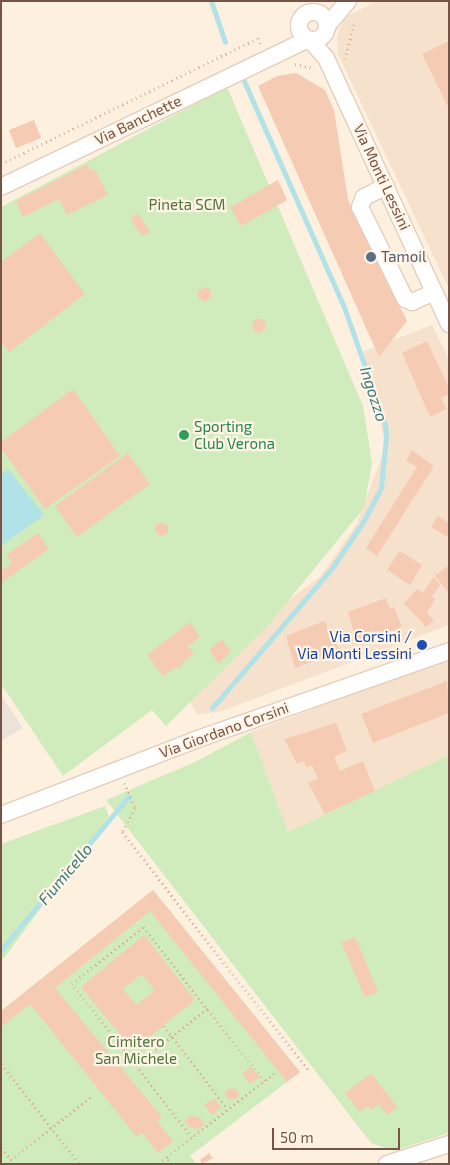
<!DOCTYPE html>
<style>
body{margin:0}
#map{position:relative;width:450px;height:1165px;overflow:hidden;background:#fef0de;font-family:"Exo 2",sans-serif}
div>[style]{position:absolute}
.residential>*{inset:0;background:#f6e1cc}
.industrial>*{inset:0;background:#ebe2da}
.green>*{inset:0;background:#d1ecbc}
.water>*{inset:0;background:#b1e2e8}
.stream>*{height:5px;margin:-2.5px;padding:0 2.5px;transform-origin:2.5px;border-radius:2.5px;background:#b1e2e8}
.building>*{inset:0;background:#f5cbb3}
.path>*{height:3px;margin-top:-1.5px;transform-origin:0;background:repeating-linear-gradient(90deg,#d9af97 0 1px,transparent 0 5px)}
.roads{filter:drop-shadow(1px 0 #e4cdbc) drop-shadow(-1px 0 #e4cdbc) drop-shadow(0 1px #e4cdbc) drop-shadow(0 -1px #e4cdbc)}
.minor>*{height:16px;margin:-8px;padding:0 8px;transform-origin:8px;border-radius:8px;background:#fff}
.minor>.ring{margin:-8px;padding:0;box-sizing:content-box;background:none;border:16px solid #fff;border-radius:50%}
.dots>*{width:14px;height:14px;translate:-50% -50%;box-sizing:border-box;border:2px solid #fff4e5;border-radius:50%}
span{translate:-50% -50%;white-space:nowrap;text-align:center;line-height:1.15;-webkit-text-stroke:4.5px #fff4e5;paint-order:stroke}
.street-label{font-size:15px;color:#755445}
.park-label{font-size:15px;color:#4d763a}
.service-label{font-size:15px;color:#4e5e75}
.left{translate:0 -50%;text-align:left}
.leisure-label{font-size:15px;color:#27864d}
.transit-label{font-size:15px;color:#164399}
.right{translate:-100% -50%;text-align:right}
.water-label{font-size:16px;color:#3a7a83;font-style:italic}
.frame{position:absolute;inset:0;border:2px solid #755445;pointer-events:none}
.scale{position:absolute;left:272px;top:1128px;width:128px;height:22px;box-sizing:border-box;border:2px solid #755445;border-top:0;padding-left:6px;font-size:15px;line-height:18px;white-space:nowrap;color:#755445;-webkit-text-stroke:4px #fff4e5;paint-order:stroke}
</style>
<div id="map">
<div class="residential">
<div style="clip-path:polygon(377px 1px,449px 1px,449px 289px,338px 54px,337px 38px,344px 18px)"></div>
<div style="clip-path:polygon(432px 325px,449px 360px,449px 625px,222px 711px,197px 715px,180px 680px,320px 577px,356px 525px,386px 446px,362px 352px)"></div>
<div style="clip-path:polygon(449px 658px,449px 755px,288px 832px,251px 732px)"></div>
</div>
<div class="industrial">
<div style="clip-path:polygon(1px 695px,23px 728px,1px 741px)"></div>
</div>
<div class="green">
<div style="clip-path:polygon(227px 87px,363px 406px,372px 463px,364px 508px,265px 629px,166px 726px,152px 710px,63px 776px,1px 684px,1px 207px)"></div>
<div style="clip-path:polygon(251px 732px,288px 832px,449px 755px,449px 1133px,394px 1151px,371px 1143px,106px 800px,197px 761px)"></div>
<div style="clip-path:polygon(105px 806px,109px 816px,1px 962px,1px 844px)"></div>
<div style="clip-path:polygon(153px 890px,300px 1072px,190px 1156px,196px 1164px,1px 1164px,1px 1011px)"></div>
</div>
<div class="water">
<div style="clip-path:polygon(8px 469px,44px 515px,1px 546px,1px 474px)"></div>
</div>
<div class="stream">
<div style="left:211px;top:1px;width:43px;rotate:71.1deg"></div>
<div style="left:212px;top:708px;width:184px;rotate:-49.4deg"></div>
<div style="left:332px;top:568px;width:55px;rotate:-56deg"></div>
<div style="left:363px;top:522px;width:38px;rotate:-62deg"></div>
<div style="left:381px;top:488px;width:51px;rotate:-84.4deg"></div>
<div style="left:386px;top:437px;width:13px;rotate:-94deg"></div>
<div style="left:385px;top:424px;width:124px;rotate:-109.3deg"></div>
<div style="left:344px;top:307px;width:252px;rotate:-113.9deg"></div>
<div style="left:1px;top:950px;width:199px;rotate:-50.3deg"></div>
</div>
<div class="building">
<div style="clip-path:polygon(449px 41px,449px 109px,422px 54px)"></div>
<div style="clip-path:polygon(296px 73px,325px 90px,334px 110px,348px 200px,407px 321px,379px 357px,258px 86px,277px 76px)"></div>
<div style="clip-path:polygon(34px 120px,41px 138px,16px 148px,9px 130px)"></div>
<div style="clip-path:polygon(87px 164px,91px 171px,95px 169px,108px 195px,67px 215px,59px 199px,23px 217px,16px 201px)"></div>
<div style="clip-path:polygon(278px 180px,287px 200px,241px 226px,230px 207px)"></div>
<div style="clip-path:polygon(138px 213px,150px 232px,142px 236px,130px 218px)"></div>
<div style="clip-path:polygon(40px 233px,85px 294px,9px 352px,1px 342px,1px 262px)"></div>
<div style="clip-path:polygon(204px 287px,211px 290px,211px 297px,205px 302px,198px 298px,198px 291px)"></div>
<div style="clip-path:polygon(258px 318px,265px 321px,266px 328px,260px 333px,254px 331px,252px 323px)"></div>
<div style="clip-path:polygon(427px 341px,449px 388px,449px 394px,441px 398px,447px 409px,430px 417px,402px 353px)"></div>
<div style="clip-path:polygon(73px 389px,120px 456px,45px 509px,1px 448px,1px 442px)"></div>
<div style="clip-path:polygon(412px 450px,434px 466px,377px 556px,366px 548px,417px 467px,406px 461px)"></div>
<div style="clip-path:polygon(128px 453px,150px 484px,77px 537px,55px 506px)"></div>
<div style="clip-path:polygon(438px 516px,449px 523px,449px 538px,431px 527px)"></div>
<div style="clip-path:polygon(162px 522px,168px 525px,168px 533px,162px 536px,155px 532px,155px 525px)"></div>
<div style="clip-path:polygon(38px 533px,49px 549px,1px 583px,1px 571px,12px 563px,6px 555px)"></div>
<div style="clip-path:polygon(400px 551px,422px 565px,410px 585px,387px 570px)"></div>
<div style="clip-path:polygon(449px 565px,449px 593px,435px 576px)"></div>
<div style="clip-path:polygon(434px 577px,440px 585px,432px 596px,435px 599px,427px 613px,434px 621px,426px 627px,404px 603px,417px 589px,423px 593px)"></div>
<div style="clip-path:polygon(386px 598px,390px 608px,394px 607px,402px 627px,357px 644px,348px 612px)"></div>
<div style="clip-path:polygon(324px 621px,340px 651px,295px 668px,286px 636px)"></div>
<div style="clip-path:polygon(190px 622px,200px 637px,188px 646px,194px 654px,183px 662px,181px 668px,176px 667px,163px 676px,147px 655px)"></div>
<div style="clip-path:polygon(222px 639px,231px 651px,219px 664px,209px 650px)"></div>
<div style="clip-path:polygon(447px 681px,449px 713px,373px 743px,361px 714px)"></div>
<div style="clip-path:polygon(336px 723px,347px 751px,334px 757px,340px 771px,363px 761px,375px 791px,325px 814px,308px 783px,318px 779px,312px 765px,306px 768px,304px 761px,297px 764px,284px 739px)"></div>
<div style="clip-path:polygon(153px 890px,300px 1072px,287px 1082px,150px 911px,55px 988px,162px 1117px,157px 1121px,173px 1141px,158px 1153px,142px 1133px,137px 1137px,30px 1004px,1px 1027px,1px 1011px)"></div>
<div style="clip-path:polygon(evenodd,144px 935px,195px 1000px,133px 1050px,81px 987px,144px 935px,141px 974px,155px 990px,136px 1005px,123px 989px,141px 974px)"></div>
<div style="clip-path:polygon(355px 937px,378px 992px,365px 997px,341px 942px)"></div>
<div style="clip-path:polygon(251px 1067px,260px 1077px,250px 1084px,242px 1074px)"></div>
<div style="clip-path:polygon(371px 1073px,397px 1107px,387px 1115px,379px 1104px,371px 1110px,368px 1106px,360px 1112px,345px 1093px)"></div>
<div style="clip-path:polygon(230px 1088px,236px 1089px,240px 1095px,235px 1099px,228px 1099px,224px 1093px)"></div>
<div style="clip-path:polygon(214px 1098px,221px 1107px,212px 1115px,204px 1105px)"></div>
<div style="clip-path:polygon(190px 1116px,199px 1117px,205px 1124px,198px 1129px,189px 1127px,184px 1121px)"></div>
<div style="clip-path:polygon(209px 1153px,213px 1158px,202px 1164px,200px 1160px)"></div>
</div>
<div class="path">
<div style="left:345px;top:59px;width:40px;rotate:-75.6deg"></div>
<div style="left:295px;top:64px;width:18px;rotate:13deg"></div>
<div style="left:1px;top:164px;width:286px;rotate:-26.1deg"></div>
<div style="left:258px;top:38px;width:9px;rotate:69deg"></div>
<div style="left:124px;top:783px;width:27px;rotate:66deg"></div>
<div style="left:135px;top:808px;width:27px;rotate:118deg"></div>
<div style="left:122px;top:832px;width:303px;rotate:52deg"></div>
<div style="left:163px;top:1026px;width:105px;rotate:51.9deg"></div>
<div style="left:1px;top:1064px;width:127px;rotate:51.7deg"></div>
<div style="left:136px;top:1065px;width:92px;rotate:-38.4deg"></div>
<div style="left:192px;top:1137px;width:194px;rotate:-128.1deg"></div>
<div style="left:72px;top:984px;width:91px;rotate:-38.8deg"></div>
<div style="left:143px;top:927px;width:196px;rotate:51.8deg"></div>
<div style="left:1px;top:1148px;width:21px;rotate:51deg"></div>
<div style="left:11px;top:1160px;width:103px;rotate:-38.3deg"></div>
<div style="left:159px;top:1164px;width:11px;rotate:-41deg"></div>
<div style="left:172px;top:1164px;width:9px;rotate:-126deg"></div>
<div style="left:167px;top:1157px;width:136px;rotate:-38.1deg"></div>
</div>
<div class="roads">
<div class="minor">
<div class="ring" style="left:299px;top:12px;width:12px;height:12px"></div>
<div style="left:327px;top:26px;width:33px;rotate:-50deg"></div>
<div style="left:311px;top:41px;width:23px;rotate:49deg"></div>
<div style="left:326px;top:58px;width:293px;rotate:65.2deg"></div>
<div style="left:386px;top:186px;width:25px;rotate:153deg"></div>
<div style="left:364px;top:197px;width:11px;rotate:112deg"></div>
<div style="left:360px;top:207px;width:102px;rotate:63.9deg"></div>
<div style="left:405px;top:299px;width:8px;rotate:23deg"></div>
<div style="left:412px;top:302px;width:24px;rotate:-24deg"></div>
<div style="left:1px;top:187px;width:339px;rotate:-25.7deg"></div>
<div style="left:1px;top:815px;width:208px;rotate:-21.1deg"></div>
<div style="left:195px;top:740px;width:269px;rotate:-19.3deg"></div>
<div style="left:387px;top:1164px;width:65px;rotate:-17.9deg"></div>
</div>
</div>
<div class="dots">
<div style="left:371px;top:257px;background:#5c6f8a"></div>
<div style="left:184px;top:435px;background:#2e9e5b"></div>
<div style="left:422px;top:645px;background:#1a4fb4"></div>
</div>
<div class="street-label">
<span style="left:138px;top:120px;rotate:-26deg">Via Banchette</span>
<span style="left:382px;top:177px;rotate:65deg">Via Monti Lessini</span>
<span style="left:224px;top:730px;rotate:-20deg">Via Giordano Corsini</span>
</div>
<div class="park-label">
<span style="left:187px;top:205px">Pineta SCM</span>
<span style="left:136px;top:1050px">Cimitero<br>San Michele</span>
</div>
<div class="service-label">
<span class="left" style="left:381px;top:257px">Tamoil</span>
</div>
<div class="leisure-label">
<span class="left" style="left:194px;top:435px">Sporting<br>Club Verona</span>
</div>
<div class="transit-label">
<span class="right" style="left:412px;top:645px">Via Corsini /<br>Via Monti Lessini</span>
</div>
<div class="water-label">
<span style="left:374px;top:394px;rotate:72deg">Ingozzo</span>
<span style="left:65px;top:874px;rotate:-50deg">Fiumicello</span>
</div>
<div class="frame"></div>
<div class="scale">50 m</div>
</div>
